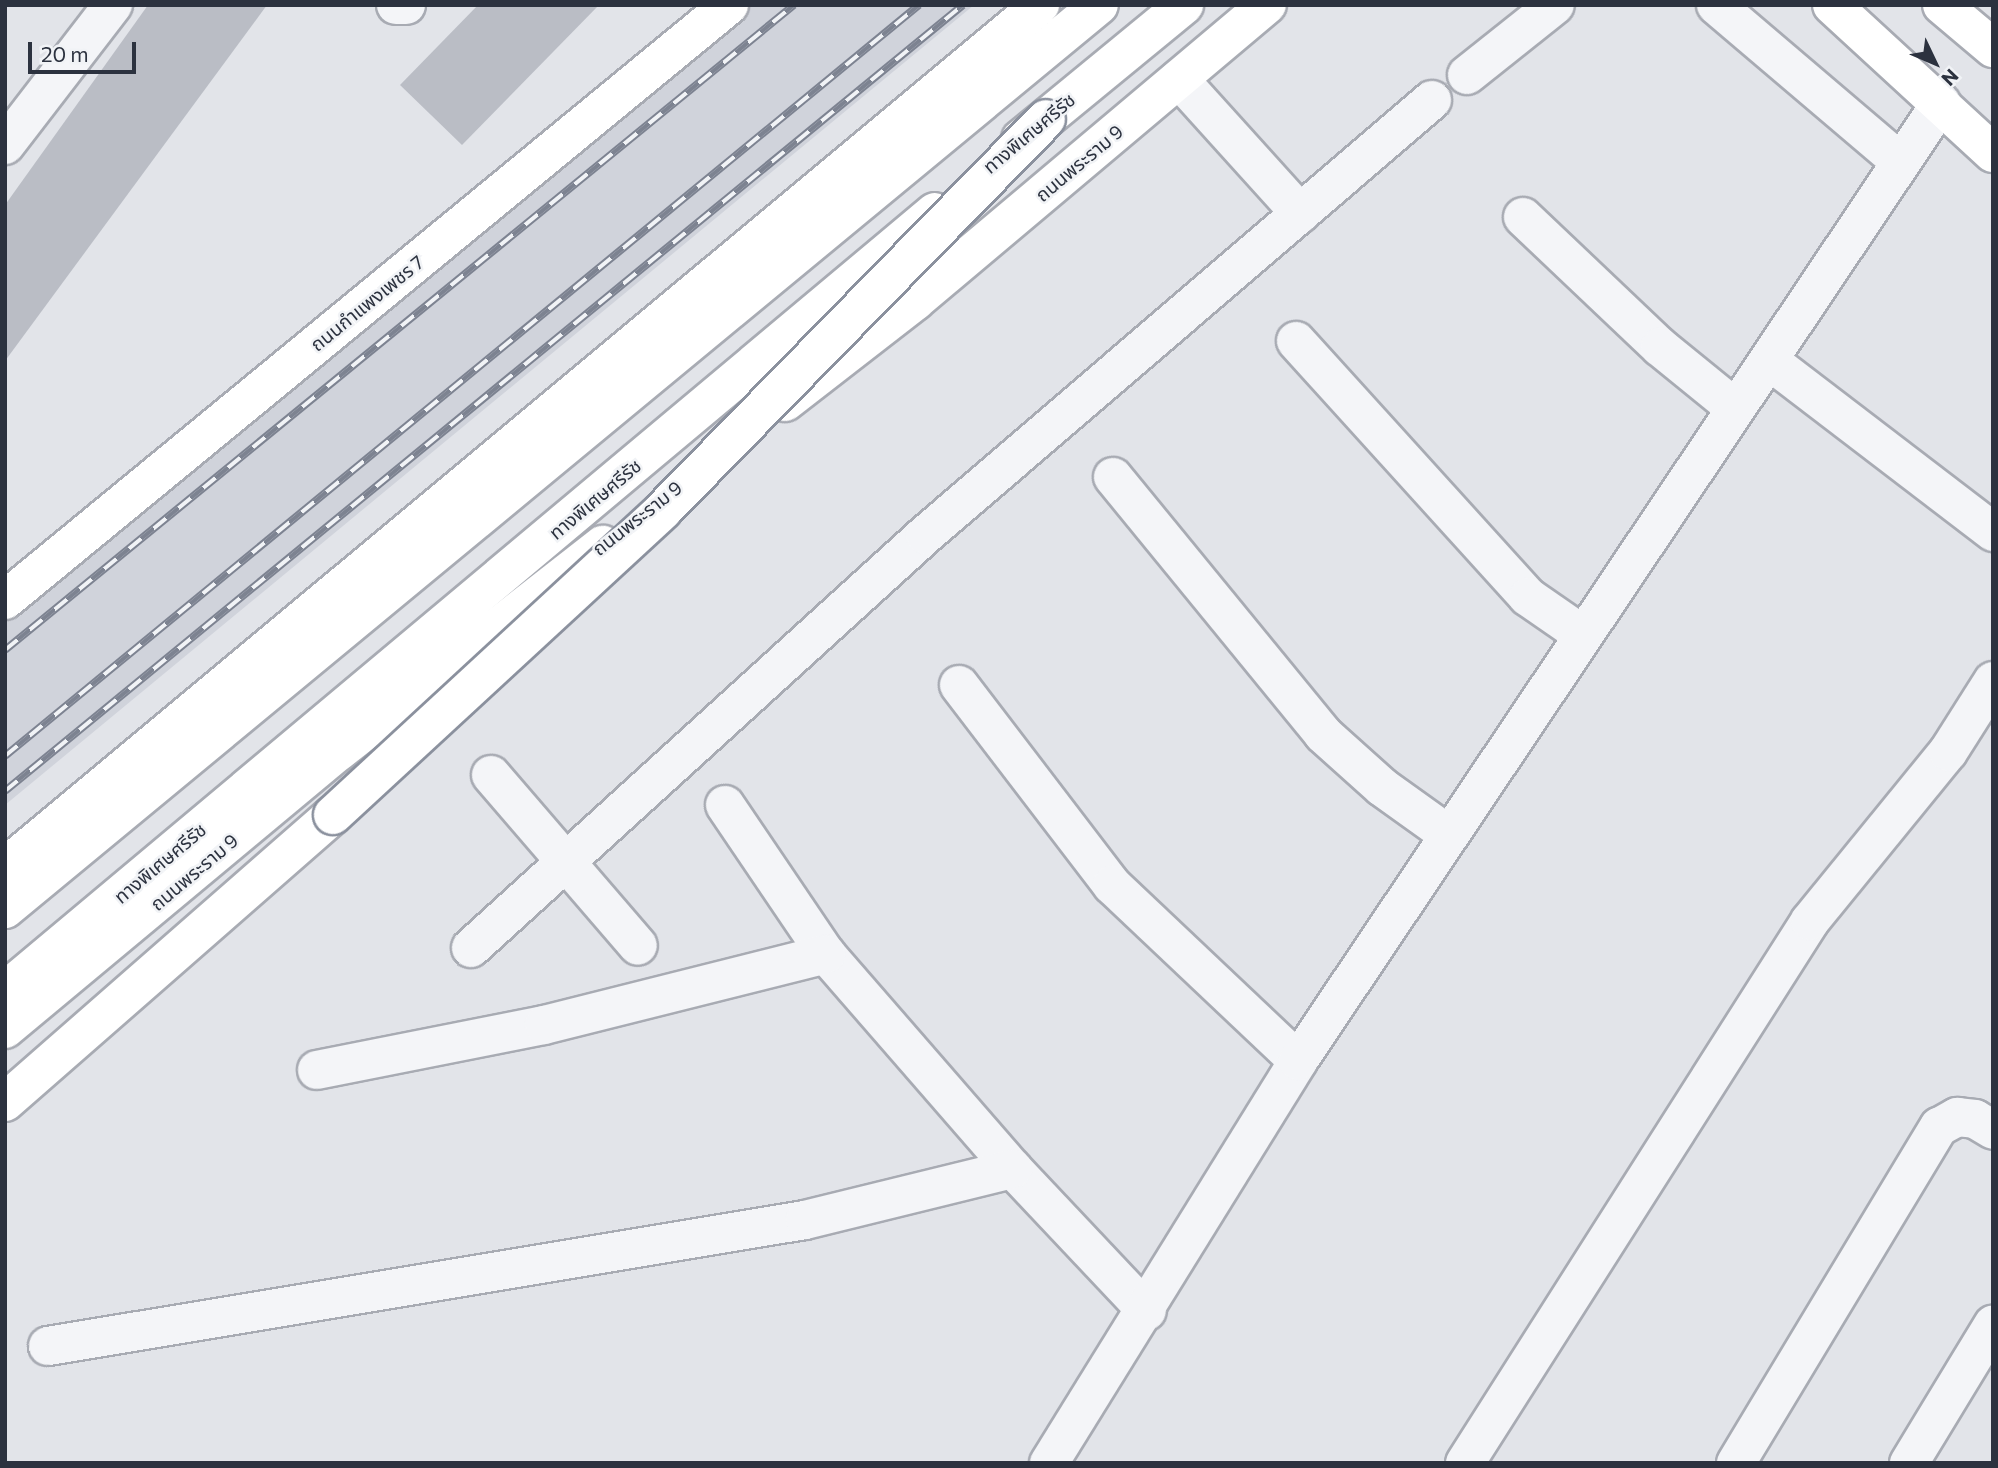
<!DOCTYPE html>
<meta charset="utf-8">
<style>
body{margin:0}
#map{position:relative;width:1998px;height:1468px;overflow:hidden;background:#e2e4e9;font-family:Commissioner,"Noto Sans Thai",sans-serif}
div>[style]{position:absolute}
.built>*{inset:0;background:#d0d3db}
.building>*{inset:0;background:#babdc5}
.roads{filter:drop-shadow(2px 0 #a8abb3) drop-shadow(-2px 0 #a8abb3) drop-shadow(0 2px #a8abb3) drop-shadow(0 -2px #a8abb3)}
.street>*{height:38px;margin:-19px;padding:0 19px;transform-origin:19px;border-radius:19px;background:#f4f5f8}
.secondary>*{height:38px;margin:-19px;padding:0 19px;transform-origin:19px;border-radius:19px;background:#fff}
.primary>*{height:38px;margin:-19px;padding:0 19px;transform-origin:19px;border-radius:19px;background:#fff}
.highway>*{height:38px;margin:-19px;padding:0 19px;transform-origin:19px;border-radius:19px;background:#fff}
.rail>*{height:8px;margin-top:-4px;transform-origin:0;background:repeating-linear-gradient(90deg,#f1f3f6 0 16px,#7d8391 0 32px);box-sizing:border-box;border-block:2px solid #7d8391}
.bridges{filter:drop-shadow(2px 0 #8b919e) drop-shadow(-2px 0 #8b919e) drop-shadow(0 2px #8b919e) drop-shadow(0 -2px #8b919e)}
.highway-bridge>*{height:38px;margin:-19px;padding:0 19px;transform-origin:19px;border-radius:19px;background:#fff}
span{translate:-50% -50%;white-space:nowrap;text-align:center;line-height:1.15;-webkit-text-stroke:5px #f1f3f6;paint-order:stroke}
.street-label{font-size:19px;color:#2c323f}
.frame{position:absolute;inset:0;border:7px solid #2c323f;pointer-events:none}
.north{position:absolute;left:1900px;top:28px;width:70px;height:70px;-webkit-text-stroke:5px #f1f3f6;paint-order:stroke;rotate:134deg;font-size:19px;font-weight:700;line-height:28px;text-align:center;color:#2c323f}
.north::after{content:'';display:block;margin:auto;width:24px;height:32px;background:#2c323f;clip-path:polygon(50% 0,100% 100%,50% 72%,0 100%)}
.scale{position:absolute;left:28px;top:42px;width:108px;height:32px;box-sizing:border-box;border:4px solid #2c323f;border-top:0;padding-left:9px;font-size:21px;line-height:24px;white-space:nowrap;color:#2c323f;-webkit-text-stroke:5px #f1f3f6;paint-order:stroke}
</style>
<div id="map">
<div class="built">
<div style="clip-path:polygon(721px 5px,974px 5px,5px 805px,5px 592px)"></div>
</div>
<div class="building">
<div style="clip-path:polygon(148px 5px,267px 5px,5px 361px,5px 205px)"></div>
<div style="clip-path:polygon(478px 5px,599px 5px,462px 145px,400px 85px)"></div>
</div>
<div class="roads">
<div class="street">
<div style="left:396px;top:5px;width:10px"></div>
<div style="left:1716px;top:5px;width:240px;rotate:40.4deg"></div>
<div style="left:1467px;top:75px;width:112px;rotate:-38.5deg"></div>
<div style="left:1179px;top:79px;width:181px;rotate:47.9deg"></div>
<div style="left:5px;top:145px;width:177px;rotate:-52.4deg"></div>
<div style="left:1523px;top:217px;width:189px;rotate:43.5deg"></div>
<div style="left:1660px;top:347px;width:97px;rotate:39.1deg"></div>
<div style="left:1296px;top:341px;width:345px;rotate:47.8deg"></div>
<div style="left:1528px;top:597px;width:67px;rotate:34.6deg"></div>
<div style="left:1771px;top:362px;width:280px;rotate:37.4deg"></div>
<div style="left:1113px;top:477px;width:332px;rotate:50.7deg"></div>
<div style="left:1323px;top:734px;width:79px;rotate:41.9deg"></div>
<div style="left:1382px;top:787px;width:82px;rotate:35.6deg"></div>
<div style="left:959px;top:685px;width:252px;rotate:52.6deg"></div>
<div style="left:1112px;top:885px;width:256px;rotate:43.4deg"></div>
<div style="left:491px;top:775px;width:225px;rotate:49.3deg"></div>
<div style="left:725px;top:805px;width:180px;rotate:55.9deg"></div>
<div style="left:826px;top:954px;width:285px;rotate:49deg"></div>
<div style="left:1013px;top:1169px;width:195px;rotate:46.7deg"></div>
<div style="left:471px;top:948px;width:614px;rotate:-42.29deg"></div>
<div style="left:925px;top:535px;width:668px;rotate:-40.63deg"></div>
<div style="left:317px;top:1070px;width:231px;rotate:-11.2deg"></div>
<div style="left:544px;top:1025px;width:291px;rotate:-14.1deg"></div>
<div style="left:48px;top:1346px;width:767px;rotate:-9.45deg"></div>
<div style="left:805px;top:1220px;width:214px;rotate:-13.8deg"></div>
<div style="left:1049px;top:1463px;width:473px;rotate:-58.2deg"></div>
<div style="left:1298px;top:1061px;width:1154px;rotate:-56.13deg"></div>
<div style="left:1465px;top:1463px;width:642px;rotate:-57.52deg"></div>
<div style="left:1810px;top:921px;width:218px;rotate:-50.8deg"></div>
<div style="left:1948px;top:752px;width:84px;rotate:-57.6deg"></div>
<div style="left:1736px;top:1463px;width:393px;rotate:-58.9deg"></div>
<div style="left:1939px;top:1127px;width:21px;rotate:-29deg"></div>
<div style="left:1957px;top:1117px;width:18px;rotate:6deg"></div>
<div style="left:1975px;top:1119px;width:21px;rotate:31deg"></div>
<div style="left:1909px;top:1463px;width:162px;rotate:-58.7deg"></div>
</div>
<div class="secondary">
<div style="left:1832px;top:5px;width:219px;rotate:42.6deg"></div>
<div style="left:1942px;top:5px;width:67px;rotate:40.1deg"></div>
<div style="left:5px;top:600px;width:937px;rotate:-39.41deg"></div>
</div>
<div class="primary">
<div style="left:785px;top:402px;width:165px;rotate:-37.8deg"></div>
<div style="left:915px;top:301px;width:460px;rotate:-40.1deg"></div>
<div style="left:5px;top:867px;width:1347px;rotate:-39.79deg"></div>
<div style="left:5px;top:1029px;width:435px;rotate:-39.8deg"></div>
<div style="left:339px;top:751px;width:335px;rotate:-38deg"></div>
</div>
<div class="highway">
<div style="left:1021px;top:139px;width:211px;rotate:-39.4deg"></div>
<div style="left:5px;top:909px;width:1419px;rotate:-39.57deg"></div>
<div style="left:5px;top:991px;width:1213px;rotate:-39.95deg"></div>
<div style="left:5px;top:1102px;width:436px;rotate:-41.2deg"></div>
</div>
</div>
<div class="rail">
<div style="left:5px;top:650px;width:1019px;rotate:-39.27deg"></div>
<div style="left:5px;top:756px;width:1183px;rotate:-39.41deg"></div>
<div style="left:5px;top:791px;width:1239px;rotate:-39.37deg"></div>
</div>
<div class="bridges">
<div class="highway-bridge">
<div style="left:333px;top:815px;width:449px;rotate:-42.7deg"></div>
<div style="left:663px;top:510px;width:547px;rotate:-45.59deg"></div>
</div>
</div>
<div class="street-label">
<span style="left:1029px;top:133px;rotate:-40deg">ทางพิเศษศรีรัช</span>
<span style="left:1079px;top:163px;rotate:-40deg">ถนนพระราม 9</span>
<span style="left:367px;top:303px;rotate:-39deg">ถนนกำแพงเพชร 7</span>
<span style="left:595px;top:499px;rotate:-40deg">ทางพิเศษศรีรัช</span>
<span style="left:637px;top:518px;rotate:-38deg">ถนนพระราม 9</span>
<span style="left:160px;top:863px;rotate:-40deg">ทางพิเศษศรีรัช</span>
<span style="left:194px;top:872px;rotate:-40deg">ถนนพระราม 9</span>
</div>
<div class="frame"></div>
<div class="north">N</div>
<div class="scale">20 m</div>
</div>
